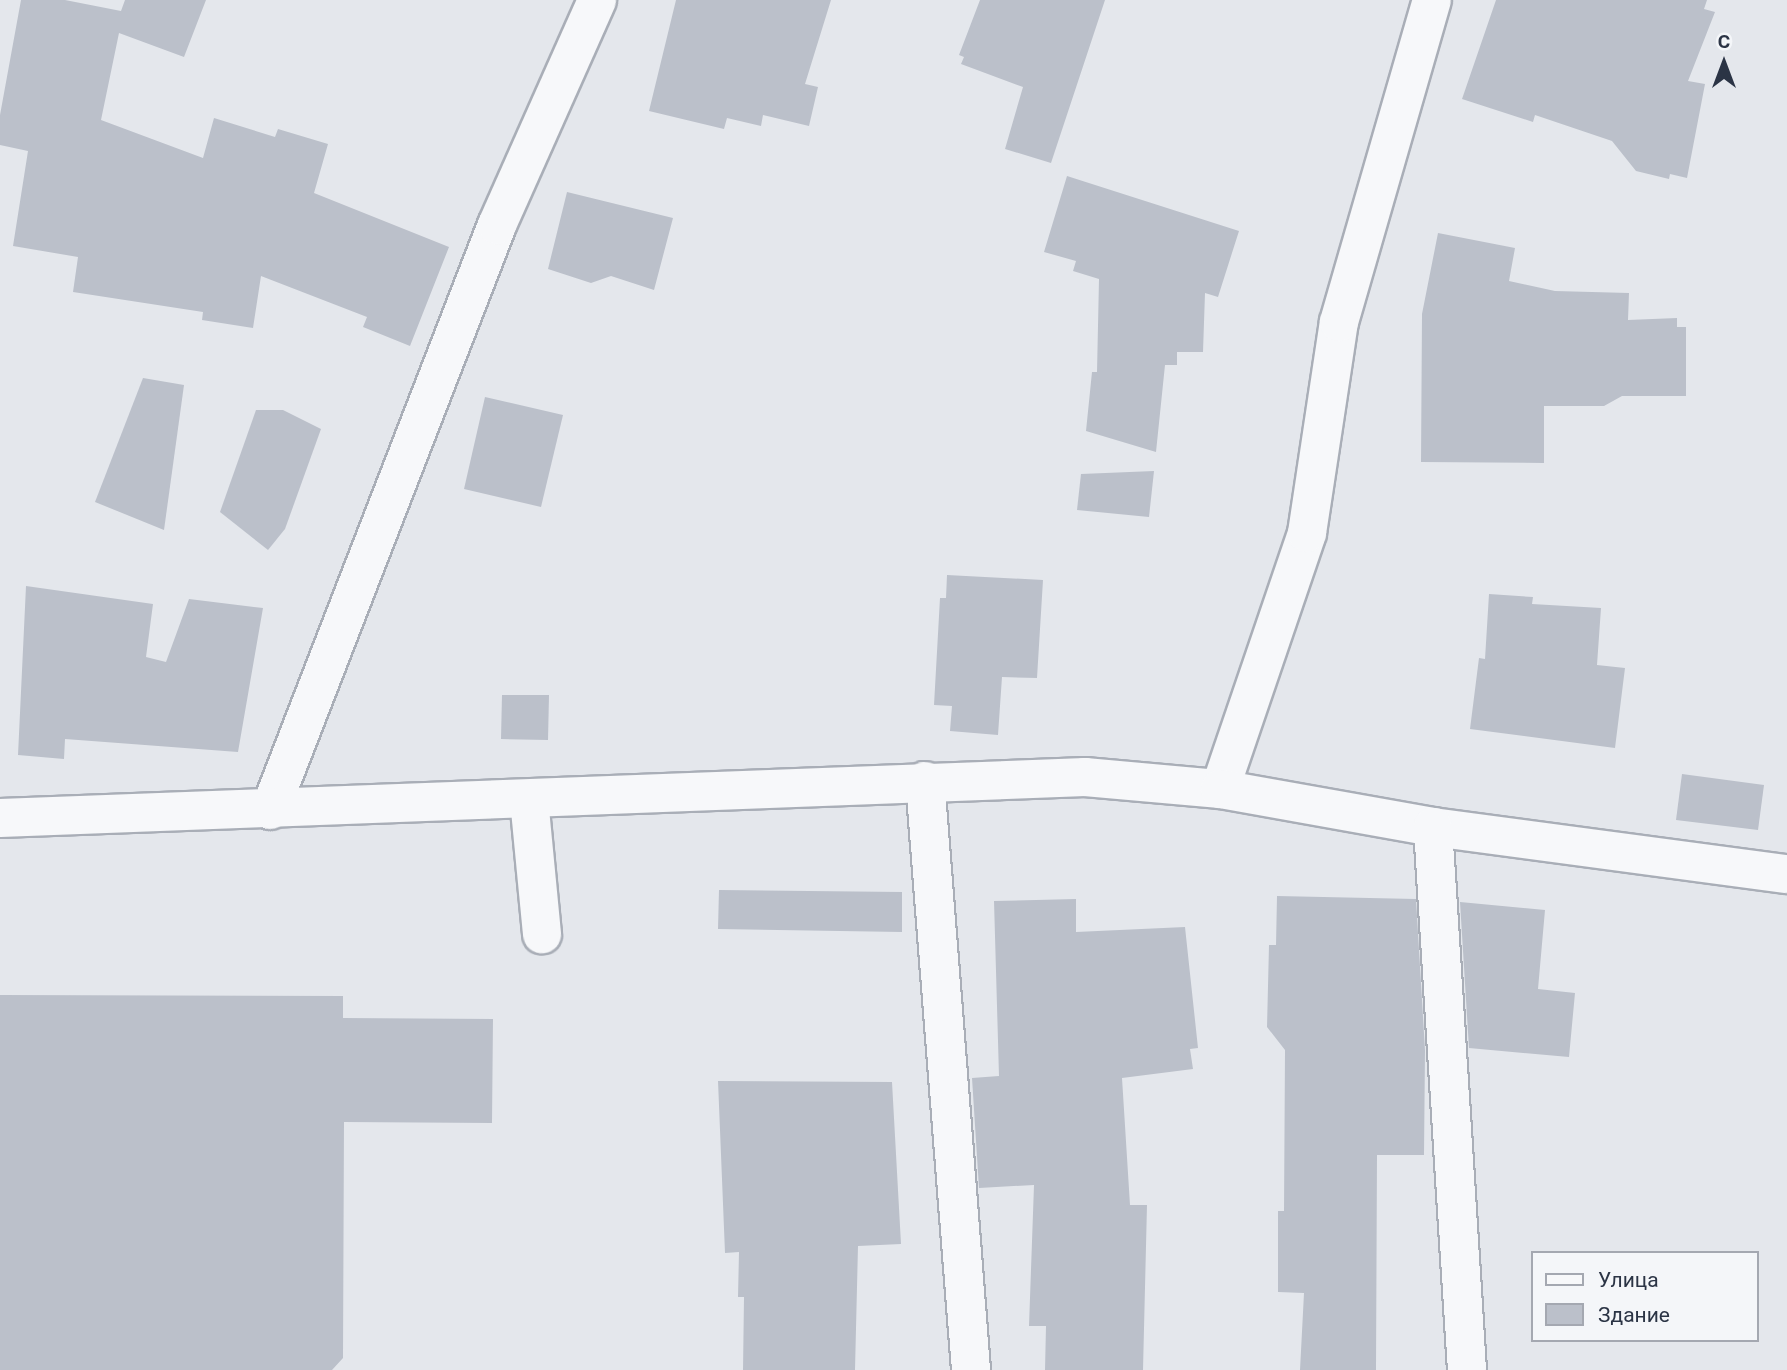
<!DOCTYPE html>
<meta charset="utf-8">
<style>
body{margin:0}
#map{position:relative;width:1787px;height:1370px;overflow:hidden;background:#e4e7ec;font-family:Roboto,sans-serif}
div>[style]{position:absolute}
.building>*{inset:0;background:#bbc0ca}
.roads{filter:drop-shadow(2px 0 #a9aeb7) drop-shadow(-2px 0 #a9aeb7) drop-shadow(0 2px #a9aeb7) drop-shadow(0 -2px #a9aeb7)}
.minor>*{height:38px;margin:-19px;padding:0 19px;transform-origin:19px;border-radius:19px;background:#f7f8fa}
span{translate:-50% -50%;white-space:nowrap;text-align:center;line-height:1.15;-webkit-text-stroke:6px #f4f6f9;paint-order:stroke}
.legend{position:absolute;left:1531px;top:1251px;width:228px;height:91px;box-sizing:border-box;background:#f4f6f9;border:2px solid #a4a8b1;margin:0;padding:9px 12px;list-style:none;font-size:21px;color:#2b3445}
.legend li{display:flex;align-items:center;gap:14px;height:35px}
.legend b{width:35px;border:2px solid #a4a8b1}
.north{position:absolute;left:1689px;top:28px;width:70px;height:70px;-webkit-text-stroke:5px #f4f6f9;paint-order:stroke;rotate:0deg;font-size:19px;font-weight:700;line-height:28px;text-align:center;color:#2b3445}
.north::after{content:'';display:block;margin:auto;width:24px;height:32px;background:#2b3445;clip-path:polygon(50% 0,100% 100%,50% 72%,0 100%)}
</style>
<div id="map">
<div class="building">
<div style="clip-path:polygon(21px 0,65px 0,121px 11px,125px 0,206px 0,184px 57px,119px 33px,101px 120px,203px 158px,214px 118px,275px 137px,278px 129px,328px 144px,314px 193px,449px 247px,410px 346px,363px 327px,367px 317px,261px 276px,253px 328px,202px 320px,203px 312px,73px 292px,78px 257px,13px 246px,28px 151px,0 145px,0 115px)"></div>
<div style="clip-path:polygon(676px 0,831px 0,805px 84px,818px 87px,809px 126px,763px 115px,761px 126px,727px 118px,724px 129px,649px 111px)"></div>
<div style="clip-path:polygon(980px 0,1105px 0,1051px 163px,1005px 149px,1023px 87px,961px 64px,964px 57px,959px 55px)"></div>
<div style="clip-path:polygon(1496px 0,1707px 0,1704px 9px,1715px 12px,1688px 81px,1705px 84px,1687px 178px,1670px 174px,1669px 179px,1636px 171px,1612px 141px,1535px 115px,1533px 122px,1462px 99px)"></div>
<div style="clip-path:polygon(1067px 176px,1239px 231px,1218px 297px,1205px 293px,1203px 352px,1177px 352px,1177px 365px,1165px 365px,1156px 452px,1086px 431px,1092px 372px,1097px 372px,1099px 279px,1073px 271px,1076px 261px,1044px 252px)"></div>
<div style="clip-path:polygon(567px 192px,673px 218px,654px 290px,611px 276px,591px 283px,548px 269px)"></div>
<div style="clip-path:polygon(1438px 233px,1515px 248px,1509px 281px,1555px 291px,1629px 293px,1628px 320px,1677px 318px,1677px 327px,1686px 327px,1686px 396px,1622px 396px,1604px 406px,1544px 406px,1544px 463px,1421px 462px,1422px 314px)"></div>
<div style="clip-path:polygon(143px 378px,184px 385px,164px 530px,95px 502px)"></div>
<div style="clip-path:polygon(485px 397px,563px 415px,541px 507px,464px 489px)"></div>
<div style="clip-path:polygon(256px 410px,283px 410px,321px 429px,285px 529px,268px 550px,220px 512px)"></div>
<div style="clip-path:polygon(1154px 471px,1149px 517px,1077px 510px,1081px 474px)"></div>
<div style="clip-path:polygon(947px 575px,1043px 580px,1037px 678px,1002px 677px,998px 735px,950px 731px,952px 706px,934px 705px,940px 598px,946px 598px)"></div>
<div style="clip-path:polygon(26px 586px,153px 604px,146px 657px,166px 662px,189px 599px,263px 608px,238px 752px,65px 739px,64px 759px,18px 755px)"></div>
<div style="clip-path:polygon(1489px 594px,1533px 597px,1532px 604px,1601px 608px,1597px 665px,1625px 668px,1615px 748px,1470px 729px,1479px 658px,1485px 659px)"></div>
<div style="clip-path:polygon(502px 695px,549px 695px,548px 740px,501px 739px)"></div>
<div style="clip-path:polygon(1682px 774px,1764px 785px,1758px 830px,1676px 820px)"></div>
<div style="clip-path:polygon(719px 890px,902px 892px,902px 932px,718px 929px)"></div>
<div style="clip-path:polygon(1277px 896px,1416px 899px,1425px 1050px,1424px 1155px,1377px 1155px,1376px 1370px,1300px 1370px,1304px 1293px,1278px 1292px,1278px 1211px,1284px 1211px,1285px 1050px,1267px 1027px,1269px 945px,1276px 945px)"></div>
<div style="clip-path:polygon(1076px 899px,1076px 932px,1185px 927px,1198px 1048px,1190px 1049px,1193px 1069px,1122px 1078px,1130px 1205px,1147px 1205px,1143px 1370px,1045px 1370px,1046px 1326px,1029px 1326px,1034px 1185px,979px 1188px,972px 1078px,999px 1076px,994px 901px)"></div>
<div style="clip-path:polygon(1460px 902px,1545px 910px,1538px 989px,1575px 993px,1569px 1057px,1469px 1048px)"></div>
<div style="clip-path:polygon(0 995px,343px 996px,343px 1018px,493px 1019px,492px 1123px,344px 1122px,343px 1358px,332px 1370px,0 1370px)"></div>
<div style="clip-path:polygon(718px 1081px,892px 1082px,901px 1244px,858px 1246px,855px 1370px,743px 1370px,744px 1297px,738px 1297px,739px 1252px,725px 1253px)"></div>
</div>
<div class="roads">
<div class="minor">
<div style="left:925px;top:781px;width:591px;rotate:85.53deg"></div>
<div style="left:1220px;top:789px;width:270px;rotate:-71.2deg"></div>
<div style="left:1307px;top:533px;width:213px;rotate:-81.4deg"></div>
<div style="left:1339px;top:322px;width:335px;rotate:-73.9deg"></div>
<div style="left:529px;top:799px;width:136px;rotate:84.5deg"></div>
<div style="left:270px;top:810px;width:627px;rotate:-68.79deg"></div>
<div style="left:497px;top:225px;width:246px;rotate:-66deg"></div>
<div style="left:0;top:818px;width:1086px;rotate:-2.16deg"></div>
<div style="left:1085px;top:777px;width:136px;rotate:5.1deg"></div>
<div style="left:1220px;top:789px;width:216px;rotate:10.1deg"></div>
<div style="left:1433px;top:827px;width:357px;rotate:7.6deg"></div>
<div style="left:1433px;top:827px;width:544px;rotate:86.42deg"></div>
</div>
</div>
<ul class="legend">
<li><b style="height:9px;background:#f7f8fa"></b>Улица</li>
<li><b style="height:19px;background:#bbc0ca"></b>Здание</li>
</ul>
<div class="north">С</div>
</div>
